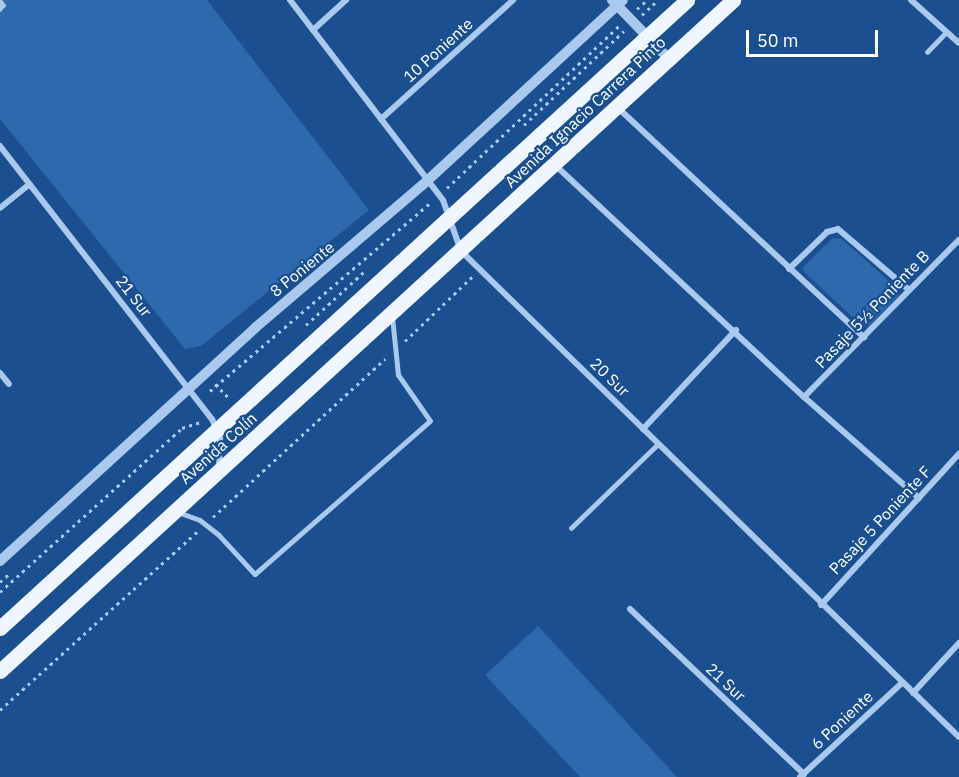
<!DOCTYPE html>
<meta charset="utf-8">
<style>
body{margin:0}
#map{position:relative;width:959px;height:777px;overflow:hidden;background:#1b4f8f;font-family:"IBM Plex Sans",sans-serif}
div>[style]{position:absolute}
.green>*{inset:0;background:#2e69ad}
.path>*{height:3px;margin-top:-1.5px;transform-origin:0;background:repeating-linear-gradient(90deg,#a9c9ee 0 3px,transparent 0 7.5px)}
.service>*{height:4.5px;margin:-2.25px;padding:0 2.25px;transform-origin:2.25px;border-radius:2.25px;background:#a9c9ee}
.minor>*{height:6px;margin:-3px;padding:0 3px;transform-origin:3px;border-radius:3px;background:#a9c9ee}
.tertiary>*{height:10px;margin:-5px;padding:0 5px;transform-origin:5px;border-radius:5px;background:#a9c9ee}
.primary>*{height:15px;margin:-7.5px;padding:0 7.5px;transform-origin:7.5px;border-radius:7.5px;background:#f0f6ff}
span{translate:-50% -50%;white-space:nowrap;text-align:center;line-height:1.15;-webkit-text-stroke:4.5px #1b4f8f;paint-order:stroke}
.street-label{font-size:16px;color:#fff}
.scale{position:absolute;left:746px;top:30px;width:132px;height:27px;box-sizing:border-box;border:3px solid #fff;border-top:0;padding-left:8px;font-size:18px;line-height:21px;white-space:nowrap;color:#fff;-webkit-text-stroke:4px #1b4f8f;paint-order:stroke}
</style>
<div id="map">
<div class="green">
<div style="clip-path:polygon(0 0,207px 0,369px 210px,201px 346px,185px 349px,0 119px)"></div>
<div style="clip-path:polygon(833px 238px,842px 239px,899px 290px,898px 296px,869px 326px,859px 323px,804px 272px,803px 267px)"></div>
<div style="clip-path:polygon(538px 626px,677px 777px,580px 777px,485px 675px)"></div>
</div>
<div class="path">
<div style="left:637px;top:9px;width:13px;rotate:-42deg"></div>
<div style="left:642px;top:15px;width:22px;rotate:-43deg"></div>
<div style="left:524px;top:125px;width:137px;rotate:-43.2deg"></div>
<div style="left:447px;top:188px;width:236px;rotate:-43.3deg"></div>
<div style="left:306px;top:325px;width:80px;rotate:-42.5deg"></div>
<div style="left:405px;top:341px;width:93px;rotate:-43.7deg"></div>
<div style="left:215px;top:384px;width:20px;rotate:45deg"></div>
<div style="left:210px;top:391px;width:291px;rotate:-40.5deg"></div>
<div style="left:213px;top:517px;width:234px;rotate:-42.6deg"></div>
<div style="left:0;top:582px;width:13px;rotate:-42deg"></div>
<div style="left:0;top:592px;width:245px;rotate:-42deg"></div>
<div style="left:182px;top:428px;width:20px;rotate:-18deg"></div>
<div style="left:0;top:710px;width:266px;rotate:-42.1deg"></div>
</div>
<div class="service">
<div style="left:0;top:1px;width:5px;rotate:53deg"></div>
<div style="left:3px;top:5px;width:5px;rotate:127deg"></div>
<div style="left:927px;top:52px;width:28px;rotate:-46deg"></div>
<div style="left:178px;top:512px;width:23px;rotate:20deg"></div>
<div style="left:200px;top:520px;width:24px;rotate:38deg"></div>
<div style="left:219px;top:535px;width:53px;rotate:47.3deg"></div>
<div style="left:255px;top:574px;width:232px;rotate:-41.2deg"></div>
<div style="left:430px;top:421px;width:56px;rotate:-124.8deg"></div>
<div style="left:398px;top:375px;width:58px;rotate:-95.9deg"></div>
<div style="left:571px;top:528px;width:121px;rotate:-44deg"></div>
</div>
<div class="minor">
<div style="left:290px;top:0;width:252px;rotate:52.6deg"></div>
<div style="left:443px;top:200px;width:54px;rotate:70.6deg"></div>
<div style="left:461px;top:251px;width:696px;rotate:44.3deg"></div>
<div style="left:911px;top:0;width:64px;rotate:41.9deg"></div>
<div style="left:313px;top:30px;width:45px;rotate:-42.3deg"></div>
<div style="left:617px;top:107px;width:338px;rotate:43deg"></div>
<div style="left:381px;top:119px;width:178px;rotate:-42deg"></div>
<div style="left:0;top:146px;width:346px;rotate:52.2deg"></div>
<div style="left:212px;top:419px;width:21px;rotate:67deg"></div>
<div style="left:220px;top:438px;width:29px;rotate:92deg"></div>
<div style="left:555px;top:165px;width:340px;rotate:43deg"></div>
<div style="left:804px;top:397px;width:153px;rotate:41.3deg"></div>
<div style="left:0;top:208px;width:38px;rotate:-39deg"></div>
<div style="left:789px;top:269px;width:53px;rotate:-44.2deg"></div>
<div style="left:827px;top:232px;width:11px;rotate:-15deg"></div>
<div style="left:838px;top:229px;width:92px;rotate:40.6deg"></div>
<div style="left:0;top:373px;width:14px;rotate:51deg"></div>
<div style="left:804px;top:397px;width:221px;rotate:-45.4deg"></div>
<div style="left:643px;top:429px;width:136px;rotate:-46.8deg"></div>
<div style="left:821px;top:605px;width:205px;rotate:-47.6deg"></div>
<div style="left:630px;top:609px;width:240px;rotate:43.5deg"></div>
<div style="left:913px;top:693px;width:68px;rotate:-47.4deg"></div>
<div style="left:800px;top:777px;width:139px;rotate:-42.7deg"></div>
</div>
<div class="tertiary">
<div style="left:612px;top:0;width:82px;rotate:46deg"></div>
<div style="left:0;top:561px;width:345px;rotate:-42.4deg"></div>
<div style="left:255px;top:328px;width:228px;rotate:-40.5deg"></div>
<div style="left:428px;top:180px;width:265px;rotate:-42.7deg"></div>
</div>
<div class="primary">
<div style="left:0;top:628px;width:931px;rotate:-42.43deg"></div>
<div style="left:0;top:671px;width:994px;rotate:-42.47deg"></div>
</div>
<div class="street-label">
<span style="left:438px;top:50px;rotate:-42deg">10 Poniente</span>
<span style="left:585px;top:112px;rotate:-43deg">Avenida Ignacio Carrera Pinto</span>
<span style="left:302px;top:269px;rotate:-39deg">8 Poniente</span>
<span style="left:134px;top:296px;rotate:52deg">21 Sur</span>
<span style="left:872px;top:309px;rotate:-46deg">Pasaje 5½ Poniente B</span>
<span style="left:610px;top:377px;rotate:44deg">20 Sur</span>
<span style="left:218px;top:448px;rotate:-42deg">Avenida Colín</span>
<span style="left:880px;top:520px;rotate:-47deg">Pasaje 5 Poniente F</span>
<span style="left:726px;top:682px;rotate:43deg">21 Sur</span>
<span style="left:842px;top:720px;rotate:-43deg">6 Poniente</span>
</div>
<div class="scale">50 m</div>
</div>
